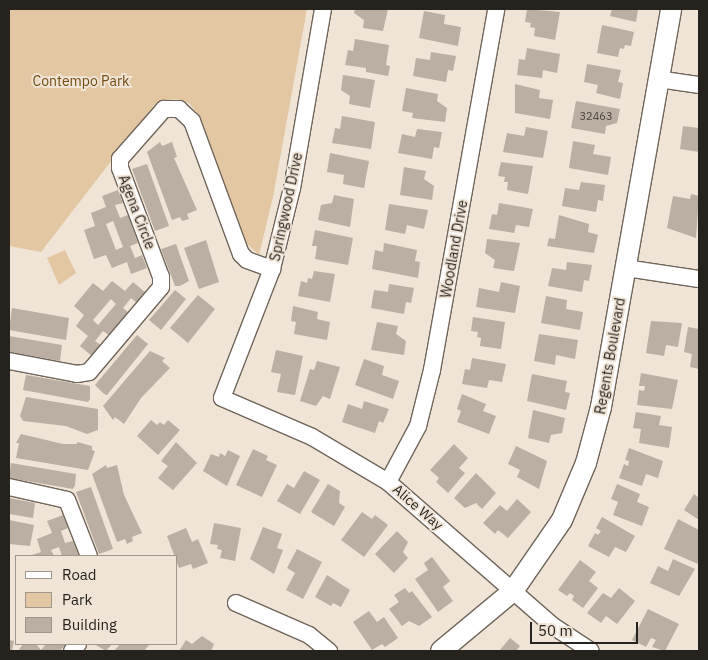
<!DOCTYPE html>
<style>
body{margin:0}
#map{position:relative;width:708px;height:660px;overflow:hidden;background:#efe4d6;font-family:"IBM Plex Sans",sans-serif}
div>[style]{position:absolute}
.green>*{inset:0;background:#e3c7a2}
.building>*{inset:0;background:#baafa2}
.roads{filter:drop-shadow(1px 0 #6f655a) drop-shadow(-1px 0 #6f655a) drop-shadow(0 1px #6f655a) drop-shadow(0 -1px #6f655a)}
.minor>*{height:16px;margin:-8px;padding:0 8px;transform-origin:8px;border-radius:8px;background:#fff}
.tertiary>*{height:20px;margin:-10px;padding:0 10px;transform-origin:10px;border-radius:10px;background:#fff}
span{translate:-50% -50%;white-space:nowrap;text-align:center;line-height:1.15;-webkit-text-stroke:4px #efe4d6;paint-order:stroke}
.number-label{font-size:11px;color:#4b453e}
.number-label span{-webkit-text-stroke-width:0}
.park-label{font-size:14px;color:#714c11}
.street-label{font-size:14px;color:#26221d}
.frame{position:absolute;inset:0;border:10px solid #26221d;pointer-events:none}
.legend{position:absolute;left:15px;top:555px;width:162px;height:90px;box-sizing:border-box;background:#efe4d6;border:1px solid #9f968c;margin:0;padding:6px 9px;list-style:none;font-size:15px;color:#26221d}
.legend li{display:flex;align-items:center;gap:10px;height:25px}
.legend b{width:25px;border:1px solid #9f968c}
.scale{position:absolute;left:530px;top:622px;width:108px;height:22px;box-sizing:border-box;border:2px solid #26221d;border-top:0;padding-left:6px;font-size:15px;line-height:18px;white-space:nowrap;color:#26221d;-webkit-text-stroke:4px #efe4d6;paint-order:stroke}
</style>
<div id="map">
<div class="green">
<div style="clip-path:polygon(9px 9px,307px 9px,273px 197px,259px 255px,244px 241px,198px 114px,189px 103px,176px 99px,156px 103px,41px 252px,9px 246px)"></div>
<div style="clip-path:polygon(65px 250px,76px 273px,59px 285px,47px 258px)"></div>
</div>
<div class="building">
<div style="clip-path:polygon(355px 9px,388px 9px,383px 31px,363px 28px,364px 20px,354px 13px)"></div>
<div style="clip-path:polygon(527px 9px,560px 12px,555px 40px,534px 36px,535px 28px,530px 27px,531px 23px,525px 22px)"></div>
<div style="clip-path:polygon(612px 9px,638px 9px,636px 22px,610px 16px)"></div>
<div style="clip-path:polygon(424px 11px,445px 15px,444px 24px,461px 27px,458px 46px,419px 38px)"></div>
<div style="clip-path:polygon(602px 25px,634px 32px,631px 46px,625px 45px,624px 49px,620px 48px,618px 57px,597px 53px)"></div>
<div style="clip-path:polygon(355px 39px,389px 45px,386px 65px,390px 66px,388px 76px,366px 72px,366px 68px,345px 65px,348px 50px,353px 51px)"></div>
<div style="clip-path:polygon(527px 48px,560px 54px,557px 73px,543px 70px,542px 78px,517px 75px,519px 59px,525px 60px)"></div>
<div style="clip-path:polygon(431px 52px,456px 56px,453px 71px,448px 70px,446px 82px,413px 76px,416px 58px,430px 60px)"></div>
<div style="clip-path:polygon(587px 64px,621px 70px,618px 82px,623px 83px,620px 99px,596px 93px,598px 85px,584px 82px)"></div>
<div style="clip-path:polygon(343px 75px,375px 80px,370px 108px,349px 104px,350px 96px,341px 90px)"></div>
<div style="clip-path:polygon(515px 84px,540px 90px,539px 98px,553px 100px,550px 119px,515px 113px)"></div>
<div style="clip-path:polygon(406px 88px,438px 94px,437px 101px,447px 108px,445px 122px,412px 118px,413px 113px,402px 111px)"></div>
<div style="clip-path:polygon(576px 101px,620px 109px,617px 123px,606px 126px,605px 134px,571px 128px)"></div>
<div style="clip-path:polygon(342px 116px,375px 122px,371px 149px,332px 143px,335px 128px,340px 129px)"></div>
<div style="clip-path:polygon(683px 126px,699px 128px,699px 152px,680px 149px)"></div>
<div style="clip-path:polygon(526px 127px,548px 131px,543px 158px,503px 152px,507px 133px,524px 136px)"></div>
<div style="clip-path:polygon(417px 129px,442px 132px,439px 148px,434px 147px,432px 159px,398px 153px,402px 134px,415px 137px)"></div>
<div style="clip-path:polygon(573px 141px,595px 145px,593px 154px,611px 157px,608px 175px,569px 168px)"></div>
<div style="clip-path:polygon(160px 142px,162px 146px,172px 142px,177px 157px,174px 158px,197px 210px,187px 214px,189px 219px,182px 221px,180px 217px,172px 220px,147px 152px)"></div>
<div style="clip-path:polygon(330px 153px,369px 161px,364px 188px,343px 184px,344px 175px,327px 172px)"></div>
<div style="clip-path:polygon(501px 162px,533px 166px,528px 194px,507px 190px,508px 182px,504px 182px,505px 177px,498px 176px)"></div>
<div style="clip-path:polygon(147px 164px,169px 226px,155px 231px,132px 169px)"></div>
<div style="clip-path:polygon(404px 167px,426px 171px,424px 179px,434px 186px,432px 200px,400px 195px)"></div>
<div style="clip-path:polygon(581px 182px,605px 185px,603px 201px,598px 200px,596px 212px,562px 206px,565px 188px,579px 190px)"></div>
<div style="clip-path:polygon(evenodd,118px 190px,123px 203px,115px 205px,120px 218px,128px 215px,138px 243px,130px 246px,135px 258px,142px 255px,147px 268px,131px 274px,127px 262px,112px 268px,106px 255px,94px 259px,84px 230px,95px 226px,91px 213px,106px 207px,102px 196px,118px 190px,113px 221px,123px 247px,116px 250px,106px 224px,113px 221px)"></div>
<div style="clip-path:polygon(691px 194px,699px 196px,696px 238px,667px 228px,673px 196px,690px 199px)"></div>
<div style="clip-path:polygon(334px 195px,354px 199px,350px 227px,318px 220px,321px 205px,332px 203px)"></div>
<div style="clip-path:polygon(499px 203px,533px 209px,529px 227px,516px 225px,514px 233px,489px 229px,492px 214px,497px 215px)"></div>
<div style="clip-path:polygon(389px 204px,428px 210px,424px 229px,407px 225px,405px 234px,385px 230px)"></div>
<div style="clip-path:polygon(559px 215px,589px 224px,588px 232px,598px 235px,594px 253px,547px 246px,549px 238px,555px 239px)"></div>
<div style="clip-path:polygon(315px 230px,353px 238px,348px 265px,315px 259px,317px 246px,312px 246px)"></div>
<div style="clip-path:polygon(487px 239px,520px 243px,514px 271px,493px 268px,495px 260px,485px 253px)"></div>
<div style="clip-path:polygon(206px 240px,219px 282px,199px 289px,184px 248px)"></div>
<div style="clip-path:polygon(384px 243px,417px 250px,415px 261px,420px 262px,418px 278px,372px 269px,375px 250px,383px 252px)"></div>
<div style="clip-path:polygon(176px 244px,189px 281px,180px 286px,175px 286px,161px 249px)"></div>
<div style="clip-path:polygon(567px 262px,592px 265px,589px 281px,584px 280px,582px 292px,548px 286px,552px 268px,566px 270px)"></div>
<div style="clip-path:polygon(314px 271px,335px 274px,330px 302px,298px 296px,301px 281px,307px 283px,308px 278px,312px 279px)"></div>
<div style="clip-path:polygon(evenodd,112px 281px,125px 291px,133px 282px,146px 293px,137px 303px,131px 298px,123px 308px,129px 313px,110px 336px,103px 331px,95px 341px,102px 346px,93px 357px,80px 346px,88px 336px,76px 326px,84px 315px,74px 306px,93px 283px,103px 291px,112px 281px,111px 299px,116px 304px,98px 325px,93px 320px,111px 299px)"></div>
<div style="clip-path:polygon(501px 282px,520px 286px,515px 313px,476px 307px,479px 288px,499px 292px)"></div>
<div style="clip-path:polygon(389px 284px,414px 288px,411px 303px,406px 302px,404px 314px,371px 308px,374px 290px,388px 292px)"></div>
<div style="clip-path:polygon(175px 290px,186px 299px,161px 330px,149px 320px)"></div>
<div style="clip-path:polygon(198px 295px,215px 309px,188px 343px,170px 328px)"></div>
<div style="clip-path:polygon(546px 296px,567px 300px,566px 309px,583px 312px,580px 330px,541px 323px)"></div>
<div style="clip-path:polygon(293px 306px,318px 312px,317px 319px,330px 322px,327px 340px,294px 334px,296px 322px,291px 321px)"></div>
<div style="clip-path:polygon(12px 308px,69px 318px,66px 340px,9px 330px)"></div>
<div style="clip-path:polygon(473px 317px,505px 322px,501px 349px,480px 346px,481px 338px,477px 337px,478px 332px,471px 331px)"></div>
<div style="clip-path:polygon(651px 321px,682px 323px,678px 347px,666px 345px,664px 356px,646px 353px)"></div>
<div style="clip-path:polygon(377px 322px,398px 326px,396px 334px,406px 341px,404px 355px,371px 350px)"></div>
<div style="clip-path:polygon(688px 327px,699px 329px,699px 369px,690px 367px,692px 354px,684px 352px)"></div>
<div style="clip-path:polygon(539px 334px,578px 340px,575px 359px,556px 355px,555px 365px,534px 361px)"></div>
<div style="clip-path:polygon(137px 335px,148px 344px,107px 395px,104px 394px,95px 385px)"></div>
<div style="clip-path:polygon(9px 336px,62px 345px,60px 361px,9px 352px)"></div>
<div style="clip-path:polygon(276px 350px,303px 356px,295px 395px,277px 392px,281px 374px,271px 372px)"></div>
<div style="clip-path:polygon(150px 351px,165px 358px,162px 361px,170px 368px,141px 398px,124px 424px,115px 417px,113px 420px,103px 406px)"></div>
<div style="clip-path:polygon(472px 358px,506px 364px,502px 382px,489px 380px,487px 388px,462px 384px,465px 369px,470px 370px)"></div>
<div style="clip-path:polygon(364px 359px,384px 366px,382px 375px,399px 381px,393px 399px,355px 385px)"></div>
<div style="clip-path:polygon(317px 361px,340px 367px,330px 399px,323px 396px,316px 406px,300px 401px,310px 369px,314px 370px)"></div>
<div style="clip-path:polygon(641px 373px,678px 380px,672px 409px,637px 405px,639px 390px,644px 391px,645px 386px,639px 386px)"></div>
<div style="clip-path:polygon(532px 374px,567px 381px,565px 392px,570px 393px,566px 410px,527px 401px)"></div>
<div style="clip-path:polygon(26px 375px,90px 386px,90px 399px,88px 402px,23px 390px)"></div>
<div style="clip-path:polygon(462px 394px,486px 404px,483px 411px,496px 416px,489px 434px,457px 422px,461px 411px,457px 409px)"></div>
<div style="clip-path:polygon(26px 397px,98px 409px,98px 430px,87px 434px,66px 426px,23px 421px,20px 416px)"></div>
<div style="clip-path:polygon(364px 401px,389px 409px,383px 423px,379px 421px,375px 433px,342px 422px,348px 404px,362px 409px)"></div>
<div style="clip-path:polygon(533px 410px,565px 418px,562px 433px,551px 435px,549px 443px,528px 438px)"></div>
<div style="clip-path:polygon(636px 412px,661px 416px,659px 425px,672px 427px,669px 448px,639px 443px,641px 429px,633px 428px)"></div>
<div style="clip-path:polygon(151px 420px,157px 425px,160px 422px,164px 425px,168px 420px,180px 430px,158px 455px,137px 436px)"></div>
<div style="clip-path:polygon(21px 434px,63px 444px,77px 444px,77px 442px,92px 446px,92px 450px,95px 451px,88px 470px,16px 458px,19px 443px,16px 443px)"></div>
<div style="clip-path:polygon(176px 442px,197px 463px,173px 490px,158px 478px,168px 466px,161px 461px)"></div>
<div style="clip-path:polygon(454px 444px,468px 458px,459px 468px,465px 473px,448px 493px,436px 482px,439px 478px,430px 470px)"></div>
<div style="clip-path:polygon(516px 446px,547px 461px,539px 489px,517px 477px,520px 470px,508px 464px)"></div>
<div style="clip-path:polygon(629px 448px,663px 461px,658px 478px,646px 474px,642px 486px,619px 478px,624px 464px,628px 466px,629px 461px,625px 460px)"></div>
<div style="clip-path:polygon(253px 449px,268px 456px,266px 460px,277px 465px,262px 497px,236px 485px)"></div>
<div style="clip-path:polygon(228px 450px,240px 456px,227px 486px,203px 471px,211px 454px,219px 457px,220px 453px,225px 456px)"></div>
<div style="clip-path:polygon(11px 463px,76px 474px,75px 485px,73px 489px,9px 478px)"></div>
<div style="clip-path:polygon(106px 465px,107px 468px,117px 465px,124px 495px,142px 533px,132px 537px,133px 541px,127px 544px,125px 539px,117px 542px,92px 474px)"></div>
<div style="clip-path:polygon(304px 471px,320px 480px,300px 514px,277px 501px,287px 484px,294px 488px)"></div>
<div style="clip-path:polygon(476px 473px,496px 493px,482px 509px,476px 503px,465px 508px,454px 498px)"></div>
<div style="clip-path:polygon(328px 484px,340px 491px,339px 503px,345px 507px,334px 526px,311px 512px)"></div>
<div style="clip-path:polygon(617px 484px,640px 494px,637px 502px,649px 507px,642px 526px,613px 515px,618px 502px,611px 499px)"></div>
<div style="clip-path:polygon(91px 487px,113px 549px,99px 554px,76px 492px)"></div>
<div style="clip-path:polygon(694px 494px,699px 498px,699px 520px,684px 510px)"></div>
<div style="clip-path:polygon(9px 498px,35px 503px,33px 518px,9px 514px)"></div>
<div style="clip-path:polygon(517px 499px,531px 512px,508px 538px,498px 530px,495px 534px,483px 523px,500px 505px,507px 511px)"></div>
<div style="clip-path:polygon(362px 512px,372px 519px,375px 515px,388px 525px,364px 557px,341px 540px)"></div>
<div style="clip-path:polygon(63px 515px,68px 528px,61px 531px,65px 543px,73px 541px,79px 556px,62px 556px,59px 547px,51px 550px,54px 556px,29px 556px,41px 552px,37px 539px,52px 533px,47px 521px)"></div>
<div style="clip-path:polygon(602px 517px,635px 536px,626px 552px,615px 547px,609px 557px,588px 546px,595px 533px,598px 535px,601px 531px,596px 528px)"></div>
<div style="clip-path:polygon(678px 519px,699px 530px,698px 564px,664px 549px)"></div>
<div style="clip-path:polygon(9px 520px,34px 525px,30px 546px,9px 544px)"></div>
<div style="clip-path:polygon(214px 523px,241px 528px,235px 561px,220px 558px,222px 550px,217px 549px,218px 545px,210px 544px)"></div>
<div style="clip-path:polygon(263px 527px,282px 534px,277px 548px,283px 550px,274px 574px,250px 559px)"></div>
<div style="clip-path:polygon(186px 528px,192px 542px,198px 539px,208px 563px,193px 569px,191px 564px,179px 568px,167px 536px)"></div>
<div style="clip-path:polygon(397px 531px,408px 542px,403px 552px,408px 558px,394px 573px,375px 554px)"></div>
<div style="clip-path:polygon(297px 549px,322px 562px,303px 599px,286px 590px,295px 573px,287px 568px)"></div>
<div style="clip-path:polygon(432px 557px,450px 581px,443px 587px,453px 601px,438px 612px,415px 579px,428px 570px,424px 563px)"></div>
<div style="clip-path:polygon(673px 559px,695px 569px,679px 596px,650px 583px,658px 566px,668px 571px)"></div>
<div style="clip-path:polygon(580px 560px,596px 572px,589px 581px,598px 588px,583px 608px,572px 600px,574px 596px,570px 593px,567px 596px,558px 590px)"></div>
<div style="clip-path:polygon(327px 575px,350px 590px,341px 607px,333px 603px,331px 606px,315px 597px)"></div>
<div style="clip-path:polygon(405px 588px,409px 593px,412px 591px,432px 617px,419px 626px,409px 621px,402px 626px,389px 609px,399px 602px,394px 595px)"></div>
<div style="clip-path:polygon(619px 588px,635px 601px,617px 624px,606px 616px,601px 623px,587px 613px,603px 593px,611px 598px)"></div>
<div style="clip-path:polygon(648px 609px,679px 624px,665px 651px,652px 647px,656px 640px,651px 638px,646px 647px,632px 640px)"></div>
<div style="clip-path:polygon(369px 611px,377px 622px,384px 617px,398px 638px,385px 647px,382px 644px,372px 650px,353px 622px)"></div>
<div style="clip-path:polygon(202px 636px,214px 644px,211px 651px,179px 651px,186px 640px,192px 644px)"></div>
<div style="clip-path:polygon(510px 638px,520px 646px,516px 651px,499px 651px)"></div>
<div style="clip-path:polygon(9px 640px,14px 641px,12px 651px,9px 651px)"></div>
<div style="clip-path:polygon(23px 644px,36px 644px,41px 650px,46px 644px,66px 644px,60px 651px,18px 651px)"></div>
<div style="clip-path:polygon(94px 644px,112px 644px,106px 651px)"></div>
<div style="clip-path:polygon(120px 644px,147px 644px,149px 645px,144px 651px,114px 651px)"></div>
</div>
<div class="roads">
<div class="minor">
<div style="left:323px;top:9px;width:182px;rotate:99.8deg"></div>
<div style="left:292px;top:188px;width:83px;rotate:103.9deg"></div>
<div style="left:272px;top:269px;width:138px;rotate:111.2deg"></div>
<div style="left:222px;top:398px;width:98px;rotate:23.4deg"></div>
<div style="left:312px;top:437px;width:88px;rotate:30.6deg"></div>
<div style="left:388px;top:482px;width:219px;rotate:41.1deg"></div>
<div style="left:553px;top:626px;width:45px;rotate:33.3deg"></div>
<div style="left:658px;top:79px;width:41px;rotate:8.3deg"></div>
<div style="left:626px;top:268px;width:74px;rotate:8.6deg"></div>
<div style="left:9px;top:361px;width:69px;rotate:10.8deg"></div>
<div style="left:77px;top:374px;width:12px;rotate:-9deg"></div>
<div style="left:89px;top:372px;width:111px;rotate:-49.7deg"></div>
<div style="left:161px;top:287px;width:10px;rotate:-90deg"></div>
<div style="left:161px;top:277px;width:116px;rotate:-110.6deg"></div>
<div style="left:120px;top:168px;width:9px;rotate:-90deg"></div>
<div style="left:120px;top:159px;width:67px;rotate:-48.7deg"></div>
<div style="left:164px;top:109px;width:15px"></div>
<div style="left:179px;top:109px;width:18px;rotate:43deg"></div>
<div style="left:192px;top:121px;width:142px;rotate:69.8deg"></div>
<div style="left:241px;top:254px;width:8px;rotate:45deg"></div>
<div style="left:247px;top:260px;width:27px;rotate:20deg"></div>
<div style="left:388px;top:482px;width:64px;rotate:-61.8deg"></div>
<div style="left:418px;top:426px;width:58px;rotate:-76deg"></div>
<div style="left:432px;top:370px;width:367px;rotate:-79.9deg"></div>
<div style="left:9px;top:487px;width:59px;rotate:12.6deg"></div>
<div style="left:67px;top:500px;width:60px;rotate:68.6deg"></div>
<div style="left:236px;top:603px;width:80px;rotate:23.7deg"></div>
<div style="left:309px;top:635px;width:26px;rotate:39deg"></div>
<div style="left:72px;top:651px;width:9px;rotate:-49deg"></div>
</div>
<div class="tertiary">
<div style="left:441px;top:651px;width:94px;rotate:-39.8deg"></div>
<div style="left:513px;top:591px;width:86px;rotate:-55.4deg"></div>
<div style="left:562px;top:520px;width:62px;rotate:-67.2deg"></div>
<div style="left:586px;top:463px;width:58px;rotate:-75deg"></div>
<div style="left:601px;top:407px;width:404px;rotate:-80deg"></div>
</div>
</div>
<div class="number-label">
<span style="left:596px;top:116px">32463</span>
</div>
<div class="park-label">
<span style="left:81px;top:81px">Contempo Park</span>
</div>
<div class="street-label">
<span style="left:286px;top:207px;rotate:-78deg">Springwood Drive</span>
<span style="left:137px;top:212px;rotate:69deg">Agena Circle</span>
<span style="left:454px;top:249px;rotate:-80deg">Woodland Drive</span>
<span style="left:610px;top:356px;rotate:-80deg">Regents Boulevard</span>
<span style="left:418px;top:507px;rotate:41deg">Alice Way</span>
</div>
<div class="frame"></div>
<ul class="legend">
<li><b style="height:6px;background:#fff"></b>Road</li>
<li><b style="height:14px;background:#e3c7a2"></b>Park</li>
<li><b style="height:14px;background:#baafa2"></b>Building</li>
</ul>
<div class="scale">50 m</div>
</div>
